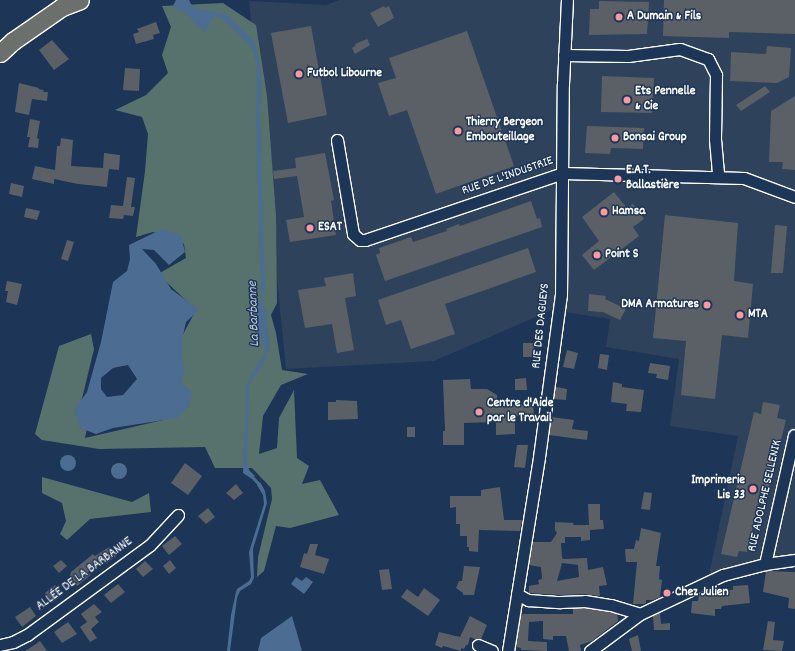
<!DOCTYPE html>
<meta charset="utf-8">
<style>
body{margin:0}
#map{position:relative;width:795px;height:651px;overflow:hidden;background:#1d3557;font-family:Dekko,sans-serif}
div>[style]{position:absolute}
.built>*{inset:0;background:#2f425c}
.green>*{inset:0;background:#57716d}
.water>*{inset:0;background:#4c6c91}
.round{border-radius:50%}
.stream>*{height:2.5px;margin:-1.25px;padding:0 1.25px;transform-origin:1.25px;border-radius:1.25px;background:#4c6c91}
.building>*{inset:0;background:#5a6066}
.roads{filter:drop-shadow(1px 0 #fff) drop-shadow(-1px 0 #fff) drop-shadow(0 1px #fff) drop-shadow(0 -1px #fff)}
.street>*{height:11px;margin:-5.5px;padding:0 5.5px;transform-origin:5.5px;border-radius:5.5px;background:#1d3557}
.primary>*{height:17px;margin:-8.5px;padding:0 8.5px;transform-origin:8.5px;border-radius:8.5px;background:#6b706d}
.dots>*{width:11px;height:11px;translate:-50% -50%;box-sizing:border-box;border:2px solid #1d3557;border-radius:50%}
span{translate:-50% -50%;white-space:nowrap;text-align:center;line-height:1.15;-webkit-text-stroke:3px #1d3557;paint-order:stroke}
.poi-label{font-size:13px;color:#fff;font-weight:700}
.left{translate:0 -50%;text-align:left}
.right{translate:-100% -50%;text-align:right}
.street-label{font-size:13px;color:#fff}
.water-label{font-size:14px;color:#b7c4d3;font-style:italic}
</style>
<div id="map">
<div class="built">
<div style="clip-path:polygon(339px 0,795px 0,795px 567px,709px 575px,738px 436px,670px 426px,679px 359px,606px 347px,610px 319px,552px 310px,434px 361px,286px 369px,249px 1px,326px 5px)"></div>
</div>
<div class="green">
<div style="clip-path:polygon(223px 3px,256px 25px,267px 96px,276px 216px,277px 303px,271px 315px,276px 333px,282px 370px,308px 374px,281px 385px,263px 416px,259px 454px,277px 448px,279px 418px,294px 390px,297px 458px,309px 466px,302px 484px,320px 480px,339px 515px,290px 528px,276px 526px,264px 571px,257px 577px,258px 557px,272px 499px,271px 488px,252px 468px,215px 468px,205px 447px,99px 449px,42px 440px,35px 434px,59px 346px,91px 334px,94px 349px,81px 403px,90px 413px,85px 438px,163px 420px,173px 353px,196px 310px,158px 274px,186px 258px,184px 244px,167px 236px,153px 232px,136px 237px,145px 171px,148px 134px,142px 117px,115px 110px,146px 95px,168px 73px,162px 55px,171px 27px,162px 6px)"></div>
<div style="clip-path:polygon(42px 477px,132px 502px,149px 493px,151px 512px,90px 519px,67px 540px,60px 534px,66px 521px,62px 503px,42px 493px)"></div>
</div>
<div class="water">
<div style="clip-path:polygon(176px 0,189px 0,191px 4px,197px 8px,227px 15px,253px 40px,256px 46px,261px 72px,260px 116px,265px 293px,261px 293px,256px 124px,257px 65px,253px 51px,249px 44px,220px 17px,213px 17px,205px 32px,192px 20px,192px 18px,173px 6px)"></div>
<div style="clip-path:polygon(evenodd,162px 229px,181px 236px,185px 252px,169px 265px,154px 250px,142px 249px,156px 264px,171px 289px,199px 310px,186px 322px,182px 340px,182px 357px,184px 371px,181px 382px,192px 393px,188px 407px,177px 418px,113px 428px,96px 434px,80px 428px,75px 409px,87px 392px,101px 342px,113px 282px,127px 271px,130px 259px,129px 245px,162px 229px,128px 365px,137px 379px,123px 395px,107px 397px,101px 389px,101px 378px,113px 368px,128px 365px)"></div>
<div style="clip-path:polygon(261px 294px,263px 294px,263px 308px,266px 309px,267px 321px,269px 349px,265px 361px,251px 381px,249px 388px,247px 463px,249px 470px,255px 476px,252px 479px,243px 473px,246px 389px,251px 374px,262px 359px,265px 352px,263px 342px,255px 326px,258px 302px,261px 301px)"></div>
<div class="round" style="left:60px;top:455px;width:16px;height:16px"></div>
<div class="round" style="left:111px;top:463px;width:16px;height:16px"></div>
<div style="clip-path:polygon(260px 482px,265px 491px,267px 503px,253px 549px,254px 578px,251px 584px,240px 591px,237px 598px,230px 651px,227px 651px,231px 615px,236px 592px,237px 589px,249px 581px,251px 577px,249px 552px,264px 504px,263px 495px,257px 485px)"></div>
<div style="clip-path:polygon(296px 577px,302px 581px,306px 577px,313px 582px,304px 594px,291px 584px)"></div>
<div style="clip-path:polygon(292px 616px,302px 651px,258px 651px,261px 638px)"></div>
</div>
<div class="stream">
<div style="left:251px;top:475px;width:13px;rotate:48deg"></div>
</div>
<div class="building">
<div style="clip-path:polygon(664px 0,795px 0,795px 34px,729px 32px,729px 38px,663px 36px)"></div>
<div style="clip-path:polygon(599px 1px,649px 2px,647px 34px,589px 35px,590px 9px,599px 9px)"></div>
<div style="clip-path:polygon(384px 6px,385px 8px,389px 6px,394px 18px,378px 27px,370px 13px)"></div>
<div style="clip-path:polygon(156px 22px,160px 33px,153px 35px,154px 39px,136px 44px,133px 34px,139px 32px,137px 29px)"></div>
<div style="clip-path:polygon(311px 26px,327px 115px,288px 123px,271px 33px)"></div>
<div style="clip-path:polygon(467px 31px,514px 166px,436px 194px,407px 110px,389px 116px,378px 83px,396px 78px,389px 58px)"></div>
<div style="clip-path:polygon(367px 39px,370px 45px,355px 54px,352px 48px,356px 45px,355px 44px)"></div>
<div style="clip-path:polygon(52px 40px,69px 59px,54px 70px,39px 50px)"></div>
<div style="clip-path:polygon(767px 46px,791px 48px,789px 77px,777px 83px,730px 81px,731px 52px,766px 54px)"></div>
<div style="clip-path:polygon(125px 68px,140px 69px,139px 91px,123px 90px)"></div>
<div style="clip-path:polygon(602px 76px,654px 78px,652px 113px,601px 112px)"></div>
<div style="clip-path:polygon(19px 83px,39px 88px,38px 89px,44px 90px,43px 92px,48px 92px,47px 101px,32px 99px,29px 115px,15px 112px)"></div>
<div style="clip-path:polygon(765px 86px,770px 92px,741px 111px,736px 105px)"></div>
<div style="clip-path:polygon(795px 96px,795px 170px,782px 169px,783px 162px,769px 162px,771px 111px)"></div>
<div style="clip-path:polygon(30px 119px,40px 121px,37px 138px,39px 139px,38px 148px,28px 147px,30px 137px,27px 137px)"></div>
<div style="clip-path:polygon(587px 126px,644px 128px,643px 149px,611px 148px,610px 154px,585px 153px)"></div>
<div style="clip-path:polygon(61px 138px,73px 140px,71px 166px,103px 168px,104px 153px,120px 155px,119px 170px,109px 169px,107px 187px,78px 184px,54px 179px,54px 184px,32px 179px,35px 166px,55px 170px,57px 146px,60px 146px)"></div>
<div style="clip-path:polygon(325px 153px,334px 200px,331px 201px,336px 235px,290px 242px,286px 220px,304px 217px,297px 176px,274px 179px,273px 171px,296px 168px,295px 158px)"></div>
<div style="clip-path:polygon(127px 177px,135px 178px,131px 207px,135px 207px,133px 216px,124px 215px,123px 219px,109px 218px,111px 205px,123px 206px)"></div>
<div style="clip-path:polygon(11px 183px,24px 186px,22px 197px,9px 194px)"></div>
<div style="clip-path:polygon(614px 192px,627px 208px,633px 204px,644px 219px,633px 227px,639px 236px,594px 270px,582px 255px,599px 241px,582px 217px)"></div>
<div style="clip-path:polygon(531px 201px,537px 219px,540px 218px,542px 227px,385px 281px,376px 255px,380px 253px,379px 248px,411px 237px,413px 242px,447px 231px,446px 229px,459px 224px,460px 226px)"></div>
<div style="clip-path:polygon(26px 208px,40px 211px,37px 220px,24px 217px)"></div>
<div style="clip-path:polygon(665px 215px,738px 223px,734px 281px,753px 284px,748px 338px,722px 335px,715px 399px,681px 395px,686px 341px,653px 338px)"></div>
<div style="clip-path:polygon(775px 225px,787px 226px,783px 273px,771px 273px)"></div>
<div style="clip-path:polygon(67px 240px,74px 242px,68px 261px,61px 259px)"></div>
<div style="clip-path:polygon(528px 248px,536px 272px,445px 304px,455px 334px,411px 349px,401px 320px,386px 325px,378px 300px)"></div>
<div style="clip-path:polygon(353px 273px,356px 296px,345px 298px,354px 350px,337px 353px,332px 324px,305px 328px,298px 290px,326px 286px,324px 278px)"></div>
<div style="clip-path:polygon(7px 281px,22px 284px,17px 305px,6px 302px,8px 291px,5px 291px)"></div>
<div style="clip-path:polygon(589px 294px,606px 296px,605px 299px,626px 309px,620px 320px,603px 312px,588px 311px)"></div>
<div style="clip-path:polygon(523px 343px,534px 343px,535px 357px,523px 357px)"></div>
<div style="clip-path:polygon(567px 350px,578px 353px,574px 369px,563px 367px)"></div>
<div style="clip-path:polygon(600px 354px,609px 355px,607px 370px,598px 368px)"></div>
<div style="clip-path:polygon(650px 363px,670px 366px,668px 380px,656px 378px,657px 374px,648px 373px)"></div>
<div style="clip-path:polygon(526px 378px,527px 390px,515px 390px,515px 379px)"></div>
<div style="clip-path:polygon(470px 379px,471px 389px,487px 389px,497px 395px,497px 405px,533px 404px,534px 415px,515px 416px,515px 434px,496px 435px,496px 422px,464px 423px,464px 445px,443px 445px,443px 431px,445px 431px,443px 380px)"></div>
<div style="clip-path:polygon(613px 382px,622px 384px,622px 387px,644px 390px,641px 412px,626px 411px,627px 404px,611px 402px)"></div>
<div style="clip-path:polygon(556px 387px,567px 389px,566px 400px,554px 399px)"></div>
<div style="clip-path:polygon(336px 400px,357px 401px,358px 419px,328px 420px,328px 402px,336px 402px)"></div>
<div style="clip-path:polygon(763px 402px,780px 405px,777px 418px,786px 420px,766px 500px,758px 504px,747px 552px,739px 551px,737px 557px,721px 554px,754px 412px,761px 414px)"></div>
<div style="clip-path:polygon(551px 417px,574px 420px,572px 429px,588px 431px,587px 440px,549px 435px)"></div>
<div style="clip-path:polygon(407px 427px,415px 427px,415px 437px,407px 437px)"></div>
<div style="clip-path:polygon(517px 445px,528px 445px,525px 468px,514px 467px)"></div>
<div style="clip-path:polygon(185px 463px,202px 476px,188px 495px,171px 483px)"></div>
<div style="clip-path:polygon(236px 484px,243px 493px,234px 500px,226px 493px)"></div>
<div style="clip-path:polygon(500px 487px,504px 520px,522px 520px,520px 531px,479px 530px,478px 552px,469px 551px,469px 547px,467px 547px,467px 536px,460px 536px,460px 524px,456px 524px,456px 507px,450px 508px,450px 496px,481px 496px,481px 490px)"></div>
<div style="clip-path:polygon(644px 492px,652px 493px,650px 510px,641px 509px)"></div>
<div style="clip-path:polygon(evenodd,588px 504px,600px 504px,600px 520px,603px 520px,604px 529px,590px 530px,590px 540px,581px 541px,581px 537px,565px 537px,565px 543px,561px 543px,562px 557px,563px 559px,587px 558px,588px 570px,603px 567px,607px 585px,599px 586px,600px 596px,585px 594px,560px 595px,529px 593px,529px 586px,539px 584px,538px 580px,542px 579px,541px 567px,529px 565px,533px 542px,551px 542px,557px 533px,555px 530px,555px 522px,574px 523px,573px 525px,589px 525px,588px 504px,562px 563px,578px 565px,579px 577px,557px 581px,562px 563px)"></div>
<div style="clip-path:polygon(208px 508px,215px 517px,206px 524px,198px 516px)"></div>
<div style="clip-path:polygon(641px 528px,661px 533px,656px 566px,660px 566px,659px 579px,662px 580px,660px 597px,653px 600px,646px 600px,646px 603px,644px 604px,633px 604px,637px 562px,626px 562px,625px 549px,634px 549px,636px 540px,639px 541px)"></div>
<div style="clip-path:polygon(175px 536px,182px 544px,169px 555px,162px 546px)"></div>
<div style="clip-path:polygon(310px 544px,318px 544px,315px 555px,329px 559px,324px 574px,300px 567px,304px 553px,307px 554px)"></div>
<div style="clip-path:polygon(109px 547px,116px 556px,106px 564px,103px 560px,88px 572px,91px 575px,77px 586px,70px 576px,71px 572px,93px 554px,95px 556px)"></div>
<div style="clip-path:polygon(61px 560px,67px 566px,59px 573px,53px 566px)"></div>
<div style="clip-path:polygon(170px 560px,176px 568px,169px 574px,163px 566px)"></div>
<div style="clip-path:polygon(145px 561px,153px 569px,143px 577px,136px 569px)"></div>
<div style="clip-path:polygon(464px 566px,480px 567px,474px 595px,463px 595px,463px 593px,456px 588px,459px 581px,462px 581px)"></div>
<div style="clip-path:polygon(389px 569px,392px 589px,382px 590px,379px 570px)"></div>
<div style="clip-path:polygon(766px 571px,795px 572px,795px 609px,788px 608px,789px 598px,763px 592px)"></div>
<div style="clip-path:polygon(118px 584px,125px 592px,111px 603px,104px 595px)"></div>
<div style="clip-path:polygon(55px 585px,62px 595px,52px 603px,45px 593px)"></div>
<div style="clip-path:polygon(748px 585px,750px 603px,722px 606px,721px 609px,715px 609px,715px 616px,691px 613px,692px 601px,698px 601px,699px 594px,710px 595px,711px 589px,733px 590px,733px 586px)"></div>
<div style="clip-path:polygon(424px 588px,440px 600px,428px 616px,401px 597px,407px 589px,418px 597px)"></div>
<div style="clip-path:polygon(94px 604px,102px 612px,95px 617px,99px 622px,91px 629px,97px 638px,90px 642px,80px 627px,87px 622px,81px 614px)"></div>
<div style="clip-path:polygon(30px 607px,36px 616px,22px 627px,15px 617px)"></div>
<div style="clip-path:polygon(573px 608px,585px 608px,609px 612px,617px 614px,618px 621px,592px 641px,580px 645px,581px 651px,569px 651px,566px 636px,553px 636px,553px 640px,543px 639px,543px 621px,529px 622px,528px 641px,547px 642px,547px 651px,521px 650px,521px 648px,516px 647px,521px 614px,573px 614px)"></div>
<div style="clip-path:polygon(660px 612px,661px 624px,670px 623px,670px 630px,654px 630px,653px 616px)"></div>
<div style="clip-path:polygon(470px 616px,487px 625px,481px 639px,475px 639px,470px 637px,468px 645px,466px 645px,464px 649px,461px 648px,461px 651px,443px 646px,442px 648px,435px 645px,439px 632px,460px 637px)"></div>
<div style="clip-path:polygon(768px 621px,775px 622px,773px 640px,784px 641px,782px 651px,763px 650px)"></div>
<div style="clip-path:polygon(68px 622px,77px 634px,62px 643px,54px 632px)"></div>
<div style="clip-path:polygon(638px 635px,641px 651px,632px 651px,629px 639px)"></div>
<div style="clip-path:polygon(40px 641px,47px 651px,25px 651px,36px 644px)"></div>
</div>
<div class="roads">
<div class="street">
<div style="left:564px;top:55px;width:64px;rotate:0.9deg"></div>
<div style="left:628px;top:56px;width:52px;rotate:-7.7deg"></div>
<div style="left:680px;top:49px;width:30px;rotate:20deg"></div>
<div style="left:708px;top:59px;width:18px;rotate:63deg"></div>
<div style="left:716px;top:75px;width:64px;rotate:90.9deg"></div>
<div style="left:715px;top:139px;width:38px;rotate:85deg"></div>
<div style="left:337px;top:140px;width:95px;rotate:80.3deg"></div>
<div style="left:353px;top:234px;width:9px;rotate:41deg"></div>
<div style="left:360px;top:240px;width:5px"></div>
<div style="left:365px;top:240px;width:209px;rotate:-18.7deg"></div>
<div style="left:563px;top:173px;width:181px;rotate:1.6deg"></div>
<div style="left:744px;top:178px;width:54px;rotate:20.4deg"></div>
<div style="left:765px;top:564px;width:132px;rotate:-77.3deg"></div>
<div style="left:517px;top:594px;width:13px;rotate:29deg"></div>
<div style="left:528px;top:600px;width:32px;rotate:4deg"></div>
<div style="left:560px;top:602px;width:25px;rotate:-2deg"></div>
<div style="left:585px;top:601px;width:26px;rotate:9deg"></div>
<div style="left:611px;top:605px;width:30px;rotate:17deg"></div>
<div style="left:0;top:645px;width:13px;rotate:-13deg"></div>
<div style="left:13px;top:642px;width:16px;rotate:-27deg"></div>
<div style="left:27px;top:635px;width:152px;rotate:-36.2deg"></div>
<div style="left:150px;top:545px;width:41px;rotate:-47deg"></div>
<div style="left:478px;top:645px;width:15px;rotate:23deg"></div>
<div style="left:508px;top:651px;width:196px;rotate:-80.9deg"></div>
<div style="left:539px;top:457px;width:163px;rotate:-82.3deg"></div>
<div style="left:561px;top:295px;width:211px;rotate:-89.5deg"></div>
<div style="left:563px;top:84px;width:84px;rotate:-87.3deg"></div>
<div style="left:590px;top:651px;width:62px;rotate:-36.5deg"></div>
<div style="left:640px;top:614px;width:92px;rotate:-25.2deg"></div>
<div style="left:723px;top:575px;width:43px;rotate:-14.7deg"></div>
<div style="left:765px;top:564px;width:30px;rotate:-8deg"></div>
</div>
<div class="primary">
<div style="left:0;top:53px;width:18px;rotate:-43deg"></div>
<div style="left:13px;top:41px;width:60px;rotate:-34.8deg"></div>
<div style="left:62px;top:7px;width:19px;rotate:-21deg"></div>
</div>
</div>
<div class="dots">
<div style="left:619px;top:17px;background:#ff9aa2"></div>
<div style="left:299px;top:74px;background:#ff9aa2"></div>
<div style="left:627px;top:100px;background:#ff9aa2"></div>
<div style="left:458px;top:131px;background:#ff9aa2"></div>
<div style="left:615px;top:138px;background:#ff9aa2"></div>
<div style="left:618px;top:179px;background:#ff9aa2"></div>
<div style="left:604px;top:212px;background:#ff9aa2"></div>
<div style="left:310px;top:228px;background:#ff9aa2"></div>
<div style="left:597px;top:255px;background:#ff9aa2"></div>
<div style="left:707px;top:305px;background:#ff9aa2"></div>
<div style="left:740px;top:315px;background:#ff9aa2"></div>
<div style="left:479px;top:412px;background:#ff9aa2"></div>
<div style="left:753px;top:489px;background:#ff9aa2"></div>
<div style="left:667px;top:593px;background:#ff9aa2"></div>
</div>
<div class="poi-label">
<span class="left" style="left:627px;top:17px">A Dumain &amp; Fils</span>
<span class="left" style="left:307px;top:74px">Futbol Libourne</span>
<span class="left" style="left:635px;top:100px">Ets Pennelle<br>&amp; Cie</span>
<span class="left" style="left:466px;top:131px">Thierry Bergeon<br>Embouteillage</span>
<span class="left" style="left:623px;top:138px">Bonsai Group</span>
<span class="left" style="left:626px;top:179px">E.A.T.<br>Ballastière</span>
<span class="left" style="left:612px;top:212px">Hamsa</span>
<span class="left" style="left:318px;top:228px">ESAT</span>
<span class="left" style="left:605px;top:255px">Point S</span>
<span class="right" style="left:699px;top:305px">DMA Armatures</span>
<span class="left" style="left:748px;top:315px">MTA</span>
<span class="left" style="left:487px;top:412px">Centre d'Aide<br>par le Travail</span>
<span class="right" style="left:745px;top:489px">Imprimerie<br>Lis 33</span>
<span class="left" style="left:675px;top:593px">Chez Julien</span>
</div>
<div class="street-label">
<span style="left:508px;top:177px;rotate:-19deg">RUE DE L'INDUSTRIE</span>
<span style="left:542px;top:326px;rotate:-84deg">RUE DES DAGUEYS</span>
<span style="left:766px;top:496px;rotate:-77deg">RUE ADOLPHE SELLENIK</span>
<span style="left:85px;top:575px;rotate:-36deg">ALLÉE DE LA BARBANNE</span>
</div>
<div class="water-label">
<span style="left:254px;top:314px;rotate:-92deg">La Barbanne</span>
</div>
</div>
